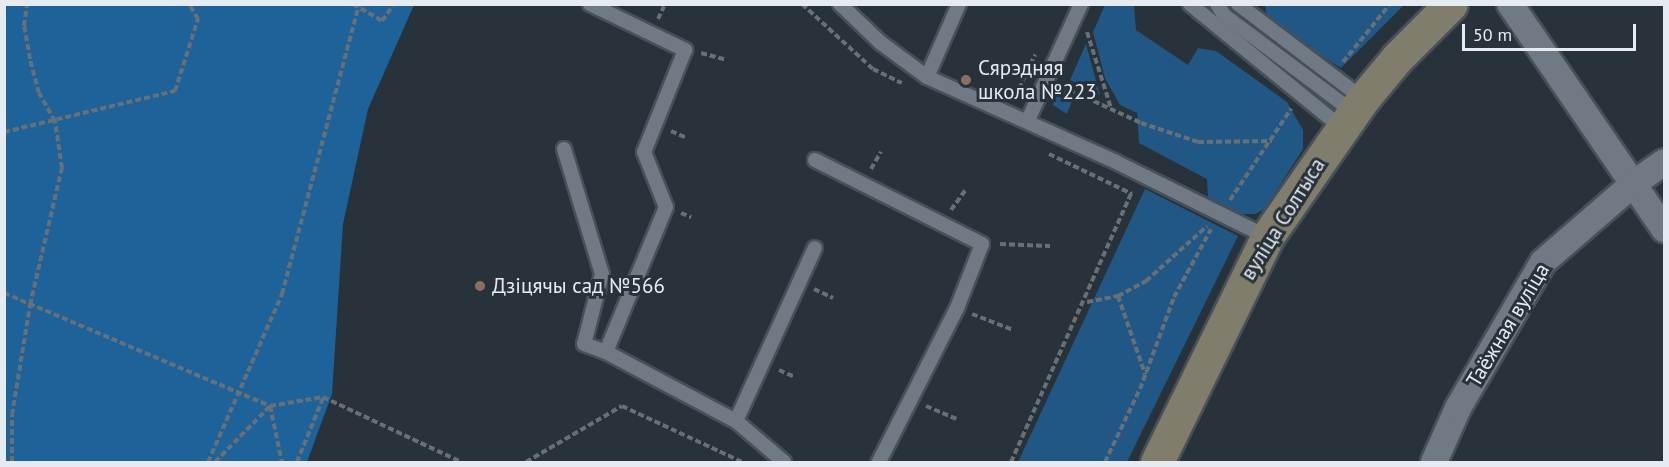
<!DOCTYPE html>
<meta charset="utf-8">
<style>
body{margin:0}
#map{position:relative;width:1669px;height:467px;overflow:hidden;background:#28323a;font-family:"PT Sans",sans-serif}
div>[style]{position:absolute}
.green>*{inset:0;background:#215784}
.forest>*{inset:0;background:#1d6298}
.path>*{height:4px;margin-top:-2px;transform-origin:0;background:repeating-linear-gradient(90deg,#677077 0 6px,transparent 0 9px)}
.roads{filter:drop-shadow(2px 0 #485057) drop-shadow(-2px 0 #485057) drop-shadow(0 2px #485057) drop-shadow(0 -2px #485057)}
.lane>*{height:14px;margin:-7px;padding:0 7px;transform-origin:7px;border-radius:7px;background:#6f7a84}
.street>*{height:26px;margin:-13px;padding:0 13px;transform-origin:13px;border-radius:13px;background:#6f7a84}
.secondary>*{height:33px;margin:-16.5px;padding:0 16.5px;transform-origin:16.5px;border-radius:16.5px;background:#807d6c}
.dots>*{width:16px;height:16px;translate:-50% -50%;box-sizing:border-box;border:3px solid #28323a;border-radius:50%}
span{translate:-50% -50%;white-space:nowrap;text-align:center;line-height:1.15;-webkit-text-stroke:6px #28323a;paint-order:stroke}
.poi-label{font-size:21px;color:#e5ebf1}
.left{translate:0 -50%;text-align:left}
.street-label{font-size:21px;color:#e5ebf1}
.frame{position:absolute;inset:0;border:6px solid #e5ebf1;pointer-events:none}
.scale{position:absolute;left:1462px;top:24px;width:174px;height:27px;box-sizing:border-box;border:3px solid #e5ebf1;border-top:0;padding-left:8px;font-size:18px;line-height:21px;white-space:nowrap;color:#e5ebf1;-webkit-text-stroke:4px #28323a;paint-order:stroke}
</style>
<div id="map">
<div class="green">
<div style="clip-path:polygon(1105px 5px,1134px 5px,1136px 30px,1188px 65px,1198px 48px,1216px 51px,1287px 102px,1303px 130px,1303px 149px,1265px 209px,1255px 214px,1238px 214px,1208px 197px,1207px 179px,1139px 143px,1137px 113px,1120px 105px,1105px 78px,1093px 32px)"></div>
<div style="clip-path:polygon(1265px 5px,1404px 5px,1341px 68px,1268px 22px)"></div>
<div style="clip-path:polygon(1086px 44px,1100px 95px,1070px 80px)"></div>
<div style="clip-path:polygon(1057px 87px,1074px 96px,1067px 114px,1053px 105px)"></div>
<div style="clip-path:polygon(1145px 189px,1238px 236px,1127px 462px,1018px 462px)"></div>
</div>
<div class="forest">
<div style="clip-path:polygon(4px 5px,414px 5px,368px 109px,343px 224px,332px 394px,307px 462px,5px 462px)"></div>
</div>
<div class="path">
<div style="left:353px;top:4px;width:34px;rotate:30deg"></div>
<div style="left:382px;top:21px;width:21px;rotate:-55deg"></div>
<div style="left:802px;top:4px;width:96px;rotate:42.5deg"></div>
<div style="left:873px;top:69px;width:32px;rotate:26deg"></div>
<div style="left:658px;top:19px;width:14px;rotate:-65deg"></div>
<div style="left:1087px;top:32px;width:80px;rotate:72.5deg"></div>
<div style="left:701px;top:53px;width:24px;rotate:15deg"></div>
<div style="left:1343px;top:62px;width:75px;rotate:-51deg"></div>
<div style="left:1061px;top:86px;width:88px;rotate:24.8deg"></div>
<div style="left:1141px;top:123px;width:60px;rotate:18.4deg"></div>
<div style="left:1198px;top:142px;width:74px;rotate:-0.8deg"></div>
<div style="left:1015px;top:97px;width:47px;rotate:-64.5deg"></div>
<div style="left:671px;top:131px;width:17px;rotate:24deg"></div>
<div style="left:4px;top:132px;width:176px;rotate:-13.5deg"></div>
<div style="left:175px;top:91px;width:76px;rotate:-72.3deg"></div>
<div style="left:198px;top:19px;width:17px;rotate:-121deg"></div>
<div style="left:1049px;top:154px;width:92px;rotate:25.7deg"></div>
<div style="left:871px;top:169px;width:20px;rotate:-60deg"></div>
<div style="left:1230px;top:200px;width:110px;rotate:-56.2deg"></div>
<div style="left:951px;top:210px;width:26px;rotate:-54deg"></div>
<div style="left:681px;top:213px;width:11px;rotate:22deg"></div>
<div style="left:1000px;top:244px;width:50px;rotate:2.3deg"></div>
<div style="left:814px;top:289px;width:21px;rotate:25deg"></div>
<div style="left:4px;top:293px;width:289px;rotate:23deg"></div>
<div style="left:270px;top:406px;width:57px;rotate:77.9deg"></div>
<div style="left:1118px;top:296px;width:83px;rotate:70.9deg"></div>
<div style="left:1087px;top:302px;width:32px;rotate:-11deg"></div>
<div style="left:1118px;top:296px;width:32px;rotate:-28deg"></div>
<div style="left:1146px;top:281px;width:82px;rotate:-42deg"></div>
<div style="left:972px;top:314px;width:44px;rotate:21.3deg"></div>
<div style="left:779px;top:370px;width:17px;rotate:24deg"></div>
<div style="left:926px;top:406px;width:33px;rotate:23deg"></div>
<div style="left:12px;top:462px;width:47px;rotate:-90deg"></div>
<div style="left:12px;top:415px;width:111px;rotate:-80.7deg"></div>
<div style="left:30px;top:305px;width:141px;rotate:-76.9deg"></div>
<div style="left:62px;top:168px;width:48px;rotate:-98.5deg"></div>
<div style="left:55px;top:121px;width:32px;rotate:-120deg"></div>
<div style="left:39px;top:93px;width:35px;rotate:-105deg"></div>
<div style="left:30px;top:59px;width:34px;rotate:-100deg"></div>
<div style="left:24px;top:26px;width:22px;rotate:-82deg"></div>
<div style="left:208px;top:462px;width:184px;rotate:-66.2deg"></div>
<div style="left:282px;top:294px;width:300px;rotate:-75.1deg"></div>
<div style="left:215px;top:462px;width:78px;rotate:-45.5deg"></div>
<div style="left:270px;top:406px;width:54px;rotate:-9.6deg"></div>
<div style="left:323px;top:397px;width:153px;rotate:25.2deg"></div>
<div style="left:297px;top:462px;width:69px;rotate:-67.9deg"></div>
<div style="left:526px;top:462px;width:111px;rotate:-30.3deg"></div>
<div style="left:622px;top:406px;width:132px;rotate:25deg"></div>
<div style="left:1011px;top:462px;width:296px;rotate:-65.9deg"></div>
<div style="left:1105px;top:462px;width:81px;rotate:-64.4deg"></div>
<div style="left:1140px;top:389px;width:98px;rotate:-69.7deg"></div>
<div style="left:1174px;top:297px;width:77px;rotate:-61.4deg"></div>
</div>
<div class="roads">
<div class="lane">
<div style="left:590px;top:4px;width:106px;rotate:25.8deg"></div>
<div style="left:685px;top:50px;width:110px;rotate:111.9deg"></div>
<div style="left:644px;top:152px;width:59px;rotate:68.2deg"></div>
<div style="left:666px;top:207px;width:157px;rotate:112.5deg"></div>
<div style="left:606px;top:352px;width:147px;rotate:28deg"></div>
<div style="left:736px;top:421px;width:63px;rotate:40.5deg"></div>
<div style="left:840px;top:4px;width:57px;rotate:43.6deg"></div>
<div style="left:881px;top:43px;width:57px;rotate:36.5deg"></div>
<div style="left:927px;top:77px;width:207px;rotate:24.2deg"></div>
<div style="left:1116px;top:162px;width:169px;rotate:26.4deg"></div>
<div style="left:1190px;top:4px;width:195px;rotate:39.2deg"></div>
<div style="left:1217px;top:4px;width:13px;rotate:58deg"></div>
<div style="left:1224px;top:15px;width:161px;rotate:36.9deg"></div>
<div style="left:1238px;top:4px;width:157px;rotate:37.2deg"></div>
<div style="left:927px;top:77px;width:80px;rotate:-66.3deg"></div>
<div style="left:1028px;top:120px;width:128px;rotate:-65.4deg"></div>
<div style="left:564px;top:149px;width:131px;rotate:73.1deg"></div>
<div style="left:602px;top:274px;width:72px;rotate:104.4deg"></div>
<div style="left:584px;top:344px;width:23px;rotate:20deg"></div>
<div style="left:815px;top:160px;width:187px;rotate:26.7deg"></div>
<div style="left:982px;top:244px;width:69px;rotate:111.3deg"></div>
<div style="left:957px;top:308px;width:173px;rotate:116.9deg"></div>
<div style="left:736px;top:421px;width:190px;rotate:-65.5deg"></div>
</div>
<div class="street">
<div style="left:1510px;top:4px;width:273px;rotate:55.6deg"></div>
<div style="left:1434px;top:462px;width:59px;rotate:-66deg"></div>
<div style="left:1458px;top:408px;width:169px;rotate:-59.8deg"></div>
<div style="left:1543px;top:262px;width:119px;rotate:-40.9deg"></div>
<div style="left:1633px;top:184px;width:38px;rotate:-35deg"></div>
</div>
<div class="secondary">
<div style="left:1157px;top:462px;width:250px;rotate:-63.9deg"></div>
<div style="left:1267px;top:237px;width:168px;rotate:-55.2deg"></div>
<div style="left:1363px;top:99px;width:53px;rotate:-50.3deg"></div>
<div style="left:1397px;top:58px;width:76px;rotate:-45deg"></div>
</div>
</div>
<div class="dots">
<div style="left:966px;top:80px;background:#8d6e63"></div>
<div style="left:480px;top:286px;background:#8d6e63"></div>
</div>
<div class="poi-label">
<span class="left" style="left:978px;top:80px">Сярэдняя<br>школа №223</span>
<span class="left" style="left:492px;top:286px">Дзіцячы сад №566</span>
</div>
<div class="street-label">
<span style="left:1283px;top:219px;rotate:-58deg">вуліца Солтыса</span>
<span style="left:1508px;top:325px;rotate:-59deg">Таёжная вуліца</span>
</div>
<div class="frame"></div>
<div class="scale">50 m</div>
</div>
